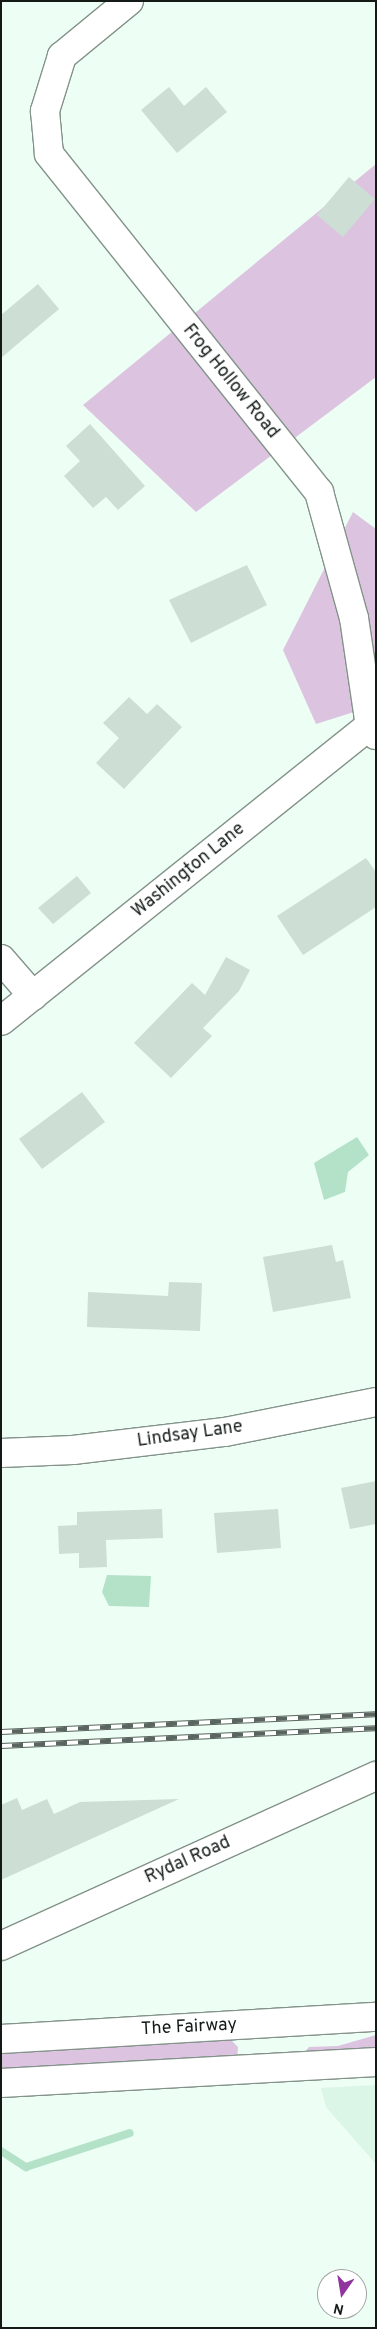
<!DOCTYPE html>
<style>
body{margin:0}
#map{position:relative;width:377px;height:2329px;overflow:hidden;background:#edfef4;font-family:Overpass,sans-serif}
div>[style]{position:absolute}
.built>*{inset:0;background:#dbf5e6}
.green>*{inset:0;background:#dcc3df}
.water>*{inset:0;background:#b4e2c9}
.stream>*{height:8px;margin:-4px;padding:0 4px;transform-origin:4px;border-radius:4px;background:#b4e2c9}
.building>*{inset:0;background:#cdded4}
.roads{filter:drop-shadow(1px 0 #83938a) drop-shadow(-1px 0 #83938a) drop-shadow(0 1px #83938a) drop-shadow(0 -1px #83938a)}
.minor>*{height:28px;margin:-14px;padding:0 14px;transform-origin:14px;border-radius:14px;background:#fff}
.tertiary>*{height:28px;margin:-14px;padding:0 14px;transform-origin:14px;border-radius:14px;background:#fff}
.secondary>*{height:28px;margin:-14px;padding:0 14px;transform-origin:14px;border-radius:14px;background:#fff}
.rail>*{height:5.5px;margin-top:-2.75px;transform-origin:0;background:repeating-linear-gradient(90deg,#fff 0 11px,#5b655f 0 22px);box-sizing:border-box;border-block:1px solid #5b655f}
span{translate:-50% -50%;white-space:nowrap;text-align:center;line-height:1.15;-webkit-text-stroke:4px #fff;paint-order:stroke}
.street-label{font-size:18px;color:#141b17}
.frame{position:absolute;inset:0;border:2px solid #141b17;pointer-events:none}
.north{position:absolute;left:317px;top:2269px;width:50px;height:50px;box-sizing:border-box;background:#fff;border:1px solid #a1a4a2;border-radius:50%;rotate:193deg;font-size:14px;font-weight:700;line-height:20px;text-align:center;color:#141b17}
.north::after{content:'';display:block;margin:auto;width:18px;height:22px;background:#90349e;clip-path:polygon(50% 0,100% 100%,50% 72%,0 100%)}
</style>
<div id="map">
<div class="built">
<div style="clip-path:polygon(376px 2085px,376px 2164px,326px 2107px,321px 2088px)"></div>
</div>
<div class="green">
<div style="clip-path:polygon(376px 164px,376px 377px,196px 512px,83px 405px)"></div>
<div style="clip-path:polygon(353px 512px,376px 529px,376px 705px,316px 724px,283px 650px)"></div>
<div style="clip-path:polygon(376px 2035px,376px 2053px,304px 2053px,309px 2047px,338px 2046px)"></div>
<div style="clip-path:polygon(231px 2040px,238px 2047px,237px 2058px,1px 2073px,1px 2051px)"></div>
</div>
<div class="water">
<div style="clip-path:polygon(357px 1137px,369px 1155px,348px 1172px,345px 1192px,324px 1200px,314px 1163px)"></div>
<div style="clip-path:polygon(107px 1575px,151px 1576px,149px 1607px,109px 1606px,102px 1592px)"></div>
</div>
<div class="stream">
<div style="left:1px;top:2151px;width:30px;rotate:33deg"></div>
<div style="left:26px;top:2167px;width:109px;rotate:-18.1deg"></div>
</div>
<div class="building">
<div style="clip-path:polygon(169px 87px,184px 106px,206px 87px,227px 112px,177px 153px,141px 110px)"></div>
<div style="clip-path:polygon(349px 177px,375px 199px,343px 237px,317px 215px)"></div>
<div style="clip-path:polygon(38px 284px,59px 309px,1px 358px,1px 315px)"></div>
<div style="clip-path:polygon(90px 424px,145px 486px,118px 510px,106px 497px,93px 508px,64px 476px,80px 461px,66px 446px)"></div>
<div style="clip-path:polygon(247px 565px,267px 605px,191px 643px,169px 600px)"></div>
<div style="clip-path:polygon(129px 697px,147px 714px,157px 704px,182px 727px,124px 789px,96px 763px,119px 738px,103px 723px)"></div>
<div style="clip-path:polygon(366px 858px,376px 872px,376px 907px,303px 955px,277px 916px)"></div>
<div style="clip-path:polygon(77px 876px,91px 893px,53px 924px,38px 908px)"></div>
<div style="clip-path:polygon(226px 957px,250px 970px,239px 991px,203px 1028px,212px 1036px,171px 1078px,134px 1043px,192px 983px,205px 995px)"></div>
<div style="clip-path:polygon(82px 1092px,105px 1122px,42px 1169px,19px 1139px)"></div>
<div style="clip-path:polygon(332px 1245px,336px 1262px,343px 1260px,351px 1298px,273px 1312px,263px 1257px)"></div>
<div style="clip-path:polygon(169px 1282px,202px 1283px,200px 1331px,87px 1327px,88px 1292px,168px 1296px)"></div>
<div style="clip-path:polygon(376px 1481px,376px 1524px,350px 1529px,341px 1488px)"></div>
<div style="clip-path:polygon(162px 1509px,163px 1538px,106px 1540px,107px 1567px,79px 1568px,79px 1553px,59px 1554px,58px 1526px,77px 1525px,77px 1512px)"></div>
<div style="clip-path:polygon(278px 1509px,281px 1548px,217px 1553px,214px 1513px)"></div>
<div style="clip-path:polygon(17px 1798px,22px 1810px,47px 1799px,54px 1814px,80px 1802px,179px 1799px,1px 1880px,1px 1805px)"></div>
</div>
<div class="roads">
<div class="minor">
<div style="left:129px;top:1px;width:87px;rotate:140.6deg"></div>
<div style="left:62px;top:56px;width:58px;rotate:107.2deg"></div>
<div style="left:45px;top:111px;width:43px;rotate:84.7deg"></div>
<div style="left:49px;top:154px;width:433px;rotate:51.4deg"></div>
<div style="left:319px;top:492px;width:131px;rotate:74.5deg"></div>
<div style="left:354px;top:618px;width:109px;rotate:81.6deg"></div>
<div style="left:370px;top:726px;width:11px;rotate:56deg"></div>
<div style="left:1px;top:959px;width:49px;rotate:49.1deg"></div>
<div style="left:1px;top:1453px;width:72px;rotate:-2.4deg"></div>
<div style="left:73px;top:1450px;width:153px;rotate:-6.8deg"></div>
<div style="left:225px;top:1432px;width:154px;rotate:-11.2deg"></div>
</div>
<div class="tertiary">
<div style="left:1px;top:1946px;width:412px;rotate:-24.4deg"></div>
</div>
<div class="secondary">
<div style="left:1px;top:1021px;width:480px;rotate:-38.7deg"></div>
<div style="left:1px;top:2039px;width:376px;rotate:-3.4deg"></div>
<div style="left:1px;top:2083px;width:376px;rotate:-3.2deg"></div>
</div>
</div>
<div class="rail">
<div style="left:1px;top:1732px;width:375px;rotate:-2.7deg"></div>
<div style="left:1px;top:1746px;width:375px;rotate:-2.7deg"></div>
</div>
<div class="street-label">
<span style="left:230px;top:382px;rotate:51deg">Frog Hollow Road</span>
<span style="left:189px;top:871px;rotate:-39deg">Washington Lane</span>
<span style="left:190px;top:1435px;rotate:-8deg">Lindsay Lane</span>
<span style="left:188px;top:1861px;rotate:-24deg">Rydal Road</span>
<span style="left:189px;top:2028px;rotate:-3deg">The Fairway</span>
</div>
<div class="frame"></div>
<div class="north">N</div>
</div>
